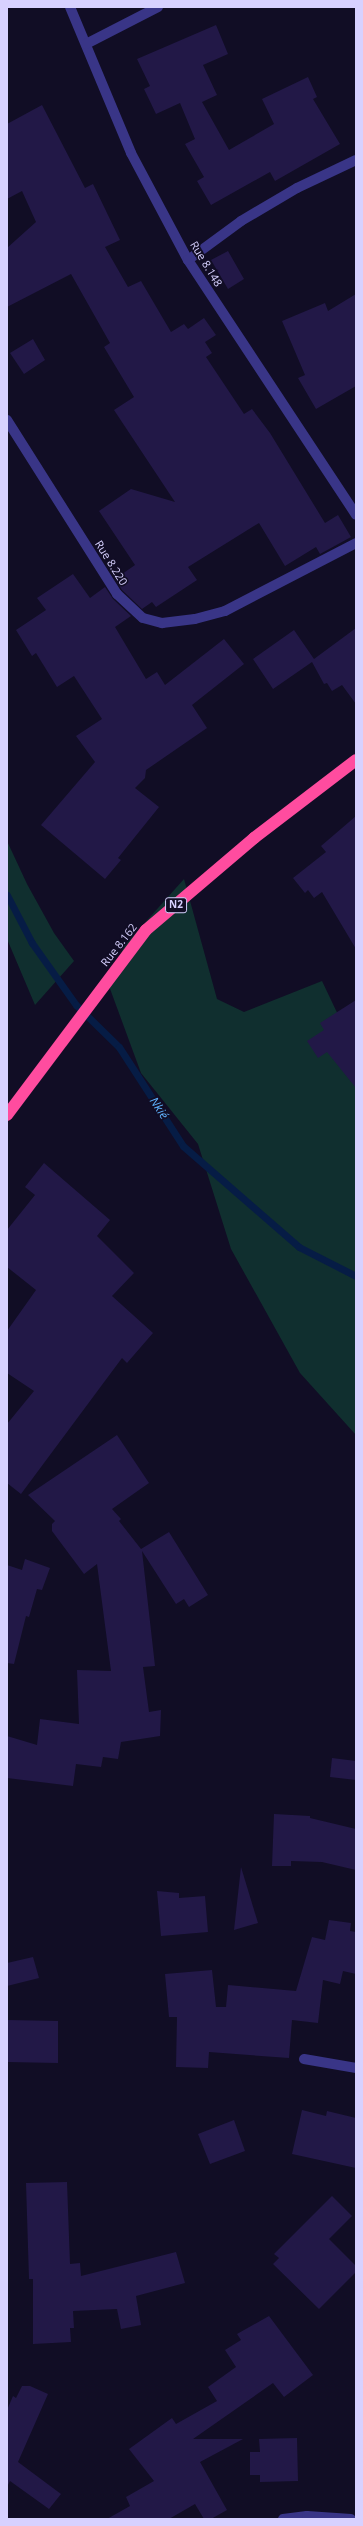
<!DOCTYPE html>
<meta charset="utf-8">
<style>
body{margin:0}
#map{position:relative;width:363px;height:2526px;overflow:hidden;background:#110d25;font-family:"Open Sans",sans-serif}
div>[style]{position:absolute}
.green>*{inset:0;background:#102f2f}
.stream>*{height:7px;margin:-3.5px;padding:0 3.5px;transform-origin:3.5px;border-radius:3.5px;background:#061c45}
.building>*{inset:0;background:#221847}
.minor>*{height:10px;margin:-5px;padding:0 5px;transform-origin:5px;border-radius:5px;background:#393587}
.highway>*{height:12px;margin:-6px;padding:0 6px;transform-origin:6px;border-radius:6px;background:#ff4c9f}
span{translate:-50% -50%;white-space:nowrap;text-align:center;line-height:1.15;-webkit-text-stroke:3.5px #110d25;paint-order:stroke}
.shield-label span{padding:1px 3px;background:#110d25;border:1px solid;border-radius:3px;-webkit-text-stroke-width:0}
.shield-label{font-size:10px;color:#d7d1ff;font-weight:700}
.street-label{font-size:11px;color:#d7d1ff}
.water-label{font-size:12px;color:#5fb3ff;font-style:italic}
.frame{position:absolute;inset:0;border:8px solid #d7d1ff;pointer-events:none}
</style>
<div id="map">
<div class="green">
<div style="clip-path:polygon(7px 841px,27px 884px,54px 933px,74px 961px,35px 1005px,7px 939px)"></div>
<div style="clip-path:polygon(184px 879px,217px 999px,244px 1012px,322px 981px,342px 1023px,356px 1032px,356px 1435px,300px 1373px,231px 1249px,198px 1144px,141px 1073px,109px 986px,124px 946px)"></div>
</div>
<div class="stream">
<div style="left:7px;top:895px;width:54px;rotate:62.5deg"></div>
<div style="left:32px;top:943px;width:76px;rotate:54.6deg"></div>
<div style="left:76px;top:1005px;width:60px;rotate:44.3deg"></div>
<div style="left:119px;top:1047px;width:118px;rotate:57.1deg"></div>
<div style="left:183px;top:1146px;width:154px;rotate:41deg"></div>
<div style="left:299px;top:1247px;width:64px;rotate:27deg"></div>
</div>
<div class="building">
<div style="clip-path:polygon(216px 25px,228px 54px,203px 65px,217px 95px,202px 102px,229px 150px,274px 124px,262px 99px,308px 77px,317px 97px,313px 99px,340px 144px,275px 181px,270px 172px,211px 205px,197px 181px,204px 177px,185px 144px,195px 139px,180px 103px,156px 114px,144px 89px,150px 86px,137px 59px)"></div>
<div style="clip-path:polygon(42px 105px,85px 188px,93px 184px,120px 240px,105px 247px,128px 287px,141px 281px,171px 332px,184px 324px,188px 329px,204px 318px,216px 335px,205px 342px,212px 353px,206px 357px,244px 414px,252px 409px,270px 433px,325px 523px,338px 515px,351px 537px,320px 554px,316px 547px,285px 566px,259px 523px,188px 567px,197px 580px,156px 607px,152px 602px,142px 609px,122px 590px,115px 579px,135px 565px,99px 511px,131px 489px,175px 502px,114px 410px,134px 397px,104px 347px,110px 343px,71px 274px,7px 307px,7px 248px,36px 222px,22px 191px,7px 199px,7px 124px)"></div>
<div style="clip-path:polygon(228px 251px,244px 279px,228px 289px,211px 260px)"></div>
<div style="clip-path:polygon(356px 294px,356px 386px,316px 409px,298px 378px,305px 375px,282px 321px,325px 303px,328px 311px)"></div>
<div style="clip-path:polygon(33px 339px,45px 360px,24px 374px,10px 353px)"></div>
<div style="clip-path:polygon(73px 574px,90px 598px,105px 587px,113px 599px,131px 616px,115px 627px,146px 679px,157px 672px,165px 685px,224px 639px,244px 664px,192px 705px,207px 728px,146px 770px,145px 778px,135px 788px,159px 807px,118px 858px,121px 860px,105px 879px,41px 825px,95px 762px,76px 736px,102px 719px,74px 676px,57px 687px,36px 653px,32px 656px,16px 630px,46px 610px,37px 598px)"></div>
<div style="clip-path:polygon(356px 628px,356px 704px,342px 685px,332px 691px,327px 683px,324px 684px,312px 662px,273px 689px,253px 659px,294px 630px,314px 659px)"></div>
<div style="clip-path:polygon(356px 816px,356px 949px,322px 892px,314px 898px,308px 890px,305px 893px,293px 878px,326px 852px,321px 846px)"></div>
<div style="clip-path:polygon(356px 1000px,356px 1088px,327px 1052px,318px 1058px,307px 1041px,324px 1030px,320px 1023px)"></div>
<div style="clip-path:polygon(44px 1163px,110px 1220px,97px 1236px,134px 1273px,112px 1296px,153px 1333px,127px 1363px,122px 1358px,21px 1494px,7px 1483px,7px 1424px,34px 1391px,7px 1373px,7px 1331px,36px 1290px,7px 1267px,7px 1230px,35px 1195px,25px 1187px)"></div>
<div style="clip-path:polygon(117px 1435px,149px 1483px,112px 1509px,121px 1519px,119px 1521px,141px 1549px,169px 1532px,208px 1595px,189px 1607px,184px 1599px,176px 1604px,142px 1551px,155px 1666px,143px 1667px,149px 1712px,161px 1710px,160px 1736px,121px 1742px,118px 1759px,103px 1757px,101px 1767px,76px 1764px,73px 1786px,7px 1778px,7px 1736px,37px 1745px,40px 1719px,79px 1724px,77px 1670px,111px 1671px,97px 1564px,84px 1574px,52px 1531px,52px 1524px,55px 1521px,28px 1495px)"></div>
<div style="clip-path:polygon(25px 1559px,50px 1568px,42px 1590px,37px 1589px,29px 1617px,26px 1616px,14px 1664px,7px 1663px,7px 1565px,22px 1570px)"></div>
<div style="clip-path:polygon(332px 1758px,356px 1761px,356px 1780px,330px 1777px)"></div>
<div style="clip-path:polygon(274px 1814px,310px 1816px,310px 1818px,356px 1829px,356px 1870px,322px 1862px,291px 1861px,291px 1866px,272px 1866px)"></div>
<div style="clip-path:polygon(241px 1867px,258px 1923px,234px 1930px)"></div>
<div style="clip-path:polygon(157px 1891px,179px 1893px,179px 1898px,205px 1896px,208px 1932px,161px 1936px)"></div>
<div style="clip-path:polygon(329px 1920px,351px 1923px,350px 1931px,356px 1932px,356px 1974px,343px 1971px,340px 1984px,323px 1980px,318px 2023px,292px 2020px,289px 2058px,209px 2052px,208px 2068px,176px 2067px,177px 2017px,169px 2017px,165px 1974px,212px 1970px,216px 2007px,226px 2007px,228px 1985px,296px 1991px,312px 1937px,325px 1940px)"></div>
<div style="clip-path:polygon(33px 1957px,39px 1978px,7px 1986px,7px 1963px)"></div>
<div style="clip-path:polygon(7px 2020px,58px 2021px,58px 2063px,7px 2062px)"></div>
<div style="clip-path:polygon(302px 2110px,326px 2116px,327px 2111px,356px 2118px,356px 2168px,292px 2154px)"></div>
<div style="clip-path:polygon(234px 2120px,245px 2151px,210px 2164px,198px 2134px)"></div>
<div style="clip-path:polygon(67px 2182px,70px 2264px,80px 2263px,81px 2276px,176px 2252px,185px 2283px,136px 2296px,141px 2325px,121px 2329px,117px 2309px,73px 2311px,74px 2328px,70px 2328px,71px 2342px,33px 2344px,33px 2279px,29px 2279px,26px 2183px)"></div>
<div style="clip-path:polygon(332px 2196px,352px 2216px,329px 2239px,356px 2266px,356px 2272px,319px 2309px,273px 2264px,279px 2258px,274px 2254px)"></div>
<div style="clip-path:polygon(269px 2316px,313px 2375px,284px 2397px,273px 2383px,193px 2439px,243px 2439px,200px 2462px,227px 2510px,211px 2519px,204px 2519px,195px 2504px,169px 2519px,107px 2519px,130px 2506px,126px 2497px,154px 2481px,129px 2449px,172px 2418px,176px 2424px,217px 2401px,208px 2387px,236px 2367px,225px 2350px,241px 2340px,237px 2334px)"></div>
<div style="clip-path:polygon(22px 2386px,30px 2386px,48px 2394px,18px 2462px,61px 2494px,49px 2509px,10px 2481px,7px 2487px,7px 2410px,13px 2396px,16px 2398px)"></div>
<div style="clip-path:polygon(297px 2438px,298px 2481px,260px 2482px,260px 2475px,250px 2475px,250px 2452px,260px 2452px,259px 2439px)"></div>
</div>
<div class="minor">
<div style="left:70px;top:7px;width:158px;rotate:67.3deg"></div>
<div style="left:131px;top:153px;width:121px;rotate:62deg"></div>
<div style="left:188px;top:260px;width:305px;rotate:56.6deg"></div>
<div style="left:86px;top:44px;width:81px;rotate:-27.2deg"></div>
<div style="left:188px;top:260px;width:66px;rotate:-36.3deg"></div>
<div style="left:241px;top:221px;width:65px;rotate:-30.5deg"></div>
<div style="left:297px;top:188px;width:65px;rotate:-25.4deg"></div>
<div style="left:7px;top:420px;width:206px;rotate:57.7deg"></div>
<div style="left:117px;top:594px;width:35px;rotate:43deg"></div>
<div style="left:143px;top:618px;width:20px;rotate:15deg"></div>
<div style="left:162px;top:623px;width:33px;rotate:-7deg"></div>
<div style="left:195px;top:619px;width:31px;rotate:-15deg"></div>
<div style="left:225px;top:611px;width:148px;rotate:-27.4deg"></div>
<div style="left:304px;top:2059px;width:53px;rotate:9.8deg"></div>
<div style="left:283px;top:2519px;width:24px;rotate:-7deg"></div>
<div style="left:307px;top:2516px;width:44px;rotate:3.9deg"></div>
</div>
<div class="highway">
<div style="left:7px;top:1115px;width:231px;rotate:-53.1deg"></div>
<div style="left:146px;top:930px;width:142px;rotate:-40.4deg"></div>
<div style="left:254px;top:838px;width:128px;rotate:-37.4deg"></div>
</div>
<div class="shield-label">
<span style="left:176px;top:905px">N2</span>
</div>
<div class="street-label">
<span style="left:206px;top:264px;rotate:59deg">Rue 8.148</span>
<span style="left:111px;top:563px;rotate:58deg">Rue 8.220</span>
<span style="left:119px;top:945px;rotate:-52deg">Rue 8.162</span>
</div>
<div class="water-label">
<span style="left:159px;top:1108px;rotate:57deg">Nkié</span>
</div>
<div class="frame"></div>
</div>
